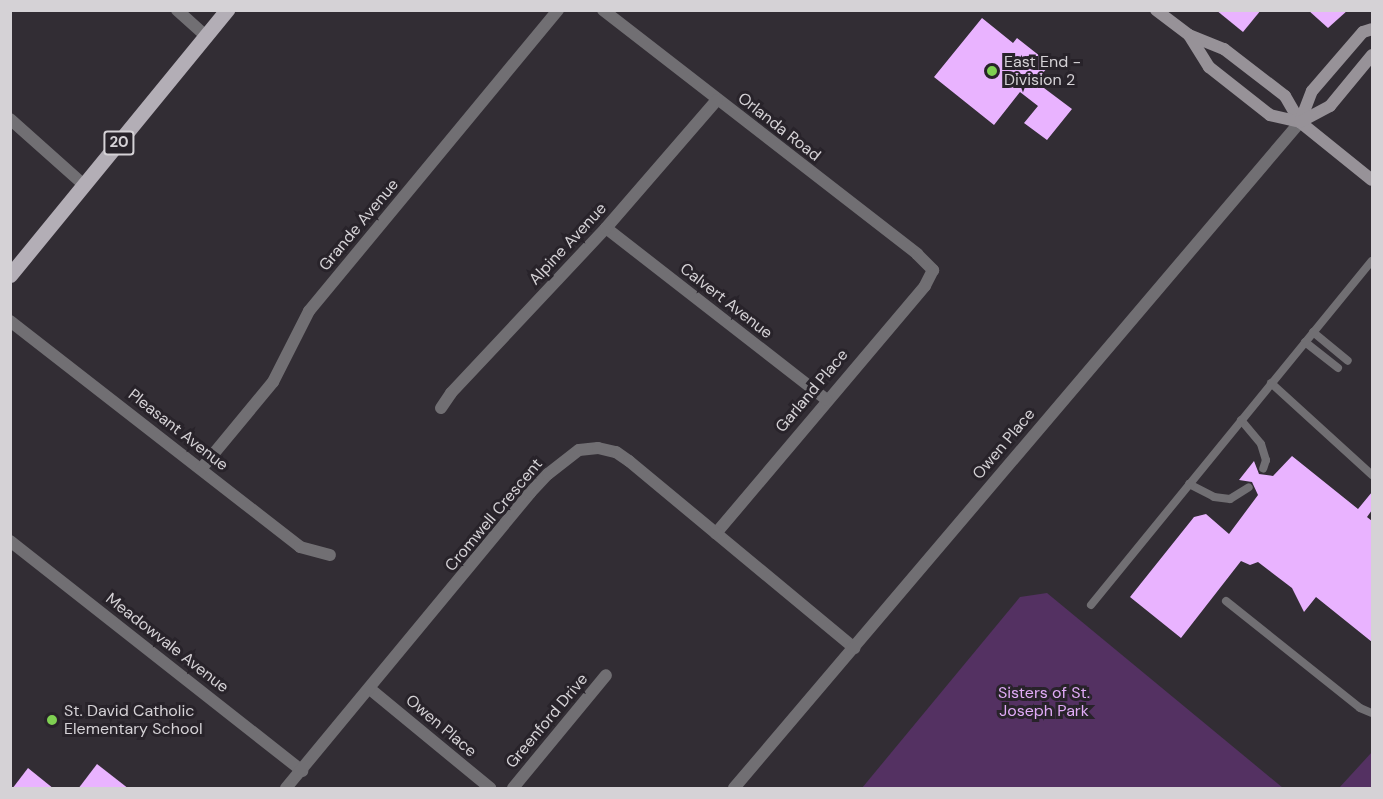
<!DOCTYPE html>
<style>
body{margin:0}
#map{position:relative;width:1383px;height:799px;overflow:hidden;background:#322d34;font-family:"DM Sans",sans-serif}
div>[style]{position:absolute}
.green>*{inset:0;background:#543162}
.building>*{inset:0;background:#e9b3ff}
.lane>*{height:8px;margin:-4px;padding:0 4px;transform-origin:4px;border-radius:4px;background:#716f73}
.street>*{height:12px;margin:-6px;padding:0 6px;transform-origin:6px;border-radius:6px;background:#716f73}
.secondary>*{height:12px;margin:-6px;padding:0 6px;transform-origin:6px;border-radius:6px;background:#979298}
.primary>*{height:15px;margin:-7.5px;padding:0 7.5px;transform-origin:7.5px;border-radius:7.5px;background:#b3aeb6}
.dots>*{width:16px;height:16px;translate:-50% -50%;box-sizing:border-box;border:3px solid #28232a;border-radius:50%}
span{translate:-50% -50%;white-space:nowrap;text-align:center;line-height:1.15;-webkit-text-stroke:6px #28232a;paint-order:stroke}
.shield-label span{padding:2px 4px;background:#28232a;border:2px solid;border-radius:4px;-webkit-text-stroke-width:0}
.shield-label{font-size:15px;color:#d5d2d6;font-weight:700}
.poi-label{font-size:16px;color:#d5d2d6}
.left{translate:0 -50%;text-align:left}
.street-label{font-size:16px;color:#d5d2d6}
.park-label{font-size:16px;color:#e1abf7}
.frame{position:absolute;inset:0;border:12px solid #d5d2d6;pointer-events:none}
</style>
<div id="map">
<div class="green">
<div style="clip-path:polygon(1047px 593px,1283px 788px,862px 788px,1020px 597px)"></div>
<div style="clip-path:polygon(1372px 752px,1372px 788px,1339px 788px)"></div>
</div>
<div class="building">
<div style="clip-path:polygon(1216px 10px,1261px 10px,1243px 32px)"></div>
<div style="clip-path:polygon(1308px 10px,1348px 10px,1328px 28px)"></div>
<div style="clip-path:polygon(982px 18px,1013px 43px,1017px 38px,1050px 64px,1036px 82px,1072px 109px,1047px 140px,1024px 123px,1038px 106px,1020px 92px,994px 125px,934px 77px)"></div>
<div style="clip-path:polygon(1292px 456px,1358px 509px,1372px 492px,1372px 510px,1367px 517px,1372px 521px,1372px 642px,1316px 597px,1304px 612px,1292px 588px,1258px 562px,1250px 565px,1241px 561px,1181px 638px,1130px 597px,1194px 517px,1206px 514px,1229px 534px,1258px 495px,1252px 482px,1239px 480px,1254px 461px,1259px 474px,1273px 476px)"></div>
<div style="clip-path:polygon(97px 764px,129px 789px,78px 789px)"></div>
<div style="clip-path:polygon(28px 768px,54px 789px,12px 789px)"></div>
</div>
<div class="lane">
<div style="left:1313px;top:332px;width:45px;rotate:39.6deg"></div>
<div style="left:1305px;top:342px;width:42px;rotate:38.2deg"></div>
<div style="left:1271px;top:383px;width:137px;rotate:42.3deg"></div>
<div style="left:1241px;top:420px;width:31px;rotate:50deg"></div>
<div style="left:1261px;top:444px;width:17px;rotate:73deg"></div>
<div style="left:1266px;top:460px;width:9px;rotate:108deg"></div>
<div style="left:1189px;top:484px;width:28px;rotate:27deg"></div>
<div style="left:1214px;top:497px;width:16px;rotate:7deg"></div>
<div style="left:1230px;top:499px;width:22px;rotate:-32deg"></div>
<div style="left:1226px;top:601px;width:171px;rotate:38.6deg"></div>
<div style="left:1360px;top:708px;width:13px;rotate:23deg"></div>
<div style="left:1091px;top:605px;width:444px;rotate:-50.8deg"></div>
</div>
<div class="street">
<div style="left:177px;top:10px;width:39px;rotate:42deg"></div>
<div style="left:603px;top:10px;width:398px;rotate:37.8deg"></div>
<div style="left:917px;top:254px;width:23px;rotate:45deg"></div>
<div style="left:933px;top:270px;width:18px;rotate:117deg"></div>
<div style="left:925px;top:286px;width:324px;rotate:130.2deg"></div>
<div style="left:10px;top:119px;width:99px;rotate:41.7deg"></div>
<div style="left:606px;top:228px;width:279px;rotate:37.9deg"></div>
<div style="left:10px;top:321px;width:368px;rotate:37.9deg"></div>
<div style="left:300px;top:547px;width:31px;rotate:15deg"></div>
<div style="left:441px;top:408px;width:18px;rotate:-56deg"></div>
<div style="left:451px;top:393px;width:226px;rotate:-46.8deg"></div>
<div style="left:606px;top:228px;width:169px;rotate:-49.1deg"></div>
<div style="left:201px;top:469px;width:113px;rotate:-50.4deg"></div>
<div style="left:273px;top:382px;width:80px;rotate:-63.1deg"></div>
<div style="left:309px;top:311px;width:391px;rotate:-50.4deg"></div>
<div style="left:10px;top:541px;width:372px;rotate:38.2deg"></div>
<div style="left:370px;top:689px;width:156px;rotate:39.5deg"></div>
<div style="left:286px;top:788px;width:383px;rotate:-50.4deg"></div>
<div style="left:530px;top:493px;width:26px;rotate:-47deg"></div>
<div style="left:548px;top:474px;width:39px;rotate:-38deg"></div>
<div style="left:579px;top:450px;width:19px;rotate:-6deg"></div>
<div style="left:598px;top:448px;width:18px;rotate:13deg"></div>
<div style="left:616px;top:452px;width:16px;rotate:35deg"></div>
<div style="left:629px;top:461px;width:293px;rotate:39.7deg"></div>
<div style="left:513px;top:788px;width:146px;rotate:-50.5deg"></div>
<div style="left:734px;top:788px;width:874px;rotate:-49.64deg"></div>
</div>
<div class="secondary">
<div style="left:1156px;top:10px;width:41px;rotate:37.1deg"></div>
<div style="left:1189px;top:35px;width:38px;rotate:22deg"></div>
<div style="left:1224px;top:49px;width:77px;rotate:37.6deg"></div>
<div style="left:1285px;top:96px;width:30px;rotate:60deg"></div>
<div style="left:1300px;top:122px;width:92px;rotate:38.9deg"></div>
<div style="left:1189px;top:35px;width:38px;rotate:58deg"></div>
<div style="left:1209px;top:67px;width:78px;rotate:38.2deg"></div>
<div style="left:1270px;top:115px;width:31px;rotate:13deg"></div>
<div style="left:1300px;top:122px;width:33px;rotate:-69deg"></div>
<div style="left:1312px;top:91px;width:78px;rotate:-49.2deg"></div>
<div style="left:1363px;top:32px;width:9px;rotate:-18deg"></div>
<div style="left:1300px;top:122px;width:34px;rotate:-28deg"></div>
<div style="left:1330px;top:106px;width:66px;rotate:-50.5deg"></div>
</div>
<div class="primary">
<div style="left:10px;top:275px;width:343px;rotate:-50.7deg"></div>
</div>
<div class="dots">
<div style="left:992px;top:71px;background:#7fd052"></div>
<div style="left:52px;top:720px;background:#7fd052"></div>
</div>
<div class="shield-label">
<span style="left:119px;top:143px">20</span>
</div>
<div class="poi-label">
<span class="left" style="left:1004px;top:71px">East End -<br>Division 2</span>
<span class="left" style="left:64px;top:720px">St. David Catholic<br>Elementary School</span>
</div>
<div class="street-label">
<span style="left:779px;top:127px;rotate:38deg">Orlanda Road</span>
<span style="left:359px;top:225px;rotate:-50deg">Grande Avenue</span>
<span style="left:568px;top:244px;rotate:-47deg">Alpine Avenue</span>
<span style="left:726px;top:301px;rotate:38deg">Calvert Avenue</span>
<span style="left:812px;top:391px;rotate:-50deg">Garland Place</span>
<span style="left:178px;top:430px;rotate:38deg">Pleasant Avenue</span>
<span style="left:1004px;top:444px;rotate:-50deg">Owen Place</span>
<span style="left:494px;top:515px;rotate:-50deg">Cromwell Crescent</span>
<span style="left:167px;top:643px;rotate:38deg">Meadowvale Avenue</span>
<span style="left:547px;top:721px;rotate:-50deg">Greenford Drive</span>
<span style="left:441px;top:726px;rotate:40deg">Owen Place</span>
</div>
<div class="park-label">
<span style="left:1044px;top:702px">Sisters of St.<br>Joseph Park</span>
</div>
<div class="frame"></div>
</div>
